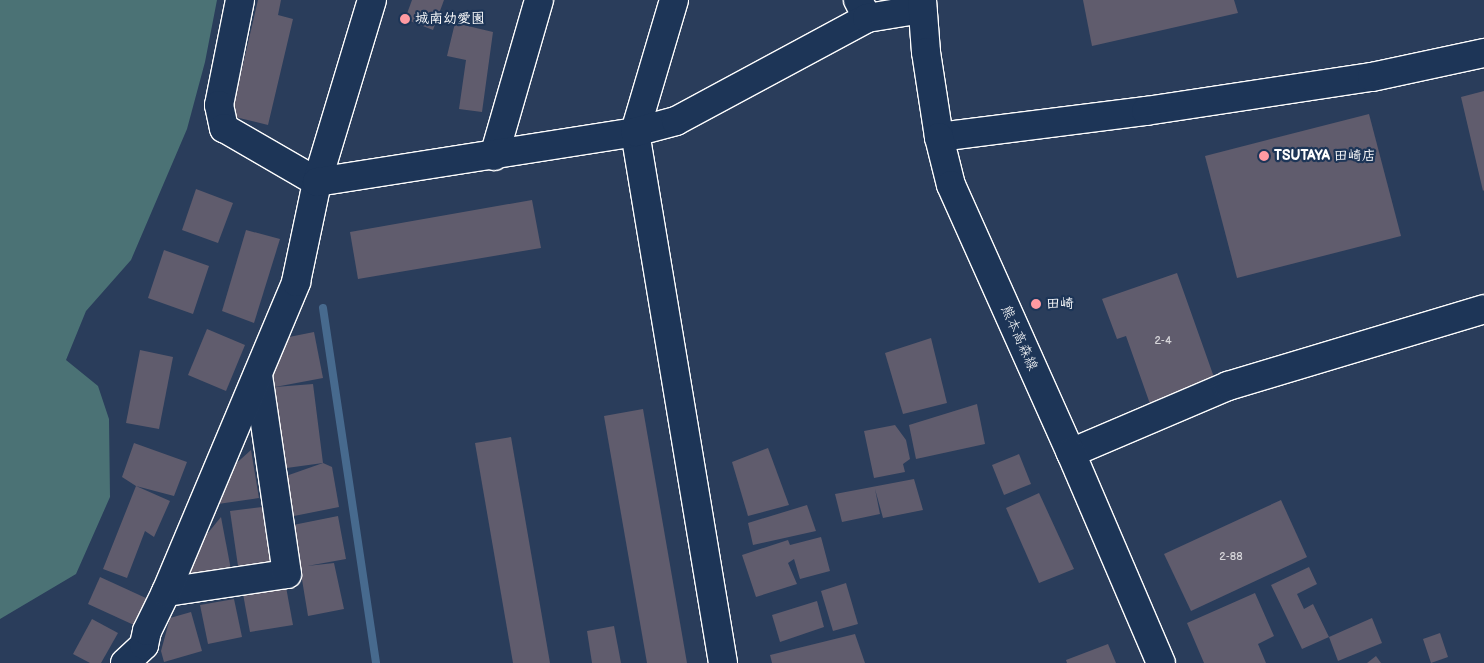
<!DOCTYPE html>
<meta charset="utf-8">
<style>
body{margin:0}
#map{position:relative;width:1484px;height:663px;overflow:hidden;background:#2a3d5b;font-family:"Balsamiq Sans","Klee One",sans-serif}
div>[style]{position:absolute}
.green>*{inset:0;background:#4b7275}
.stream>*{height:8px;margin:-4px;padding:0 4px;transform-origin:4px;border-radius:4px;background:#476a8e}
.building>*{inset:0;background:#605c6d}
.roads{filter:drop-shadow(1px 0 #fff) drop-shadow(-1px 0 #fff) drop-shadow(0 1px #fff) drop-shadow(0 -1px #fff)}
.minor>*{height:28px;margin:-14px;padding:0 14px;transform-origin:14px;border-radius:14px;background:#1d3557}
.tertiary>*{height:28px;margin:-14px;padding:0 14px;transform-origin:14px;border-radius:14px;background:#1d3557}
.primary>*{height:28px;margin:-14px;padding:0 14px;transform-origin:14px;border-radius:14px;background:#1d3557}
.dots>*{width:14px;height:14px;translate:-50% -50%;box-sizing:border-box;border:2px solid #1d3557;border-radius:50%}
span{translate:-50% -50%;white-space:nowrap;text-align:center;line-height:1.15;-webkit-text-stroke:4.5px #1d3557;paint-order:stroke}
.number-label{font-size:11px;color:#d7d6da}
.number-label span{-webkit-text-stroke-width:0}
.poi-label{font-size:14px;color:#fff;font-weight:700}
.left{translate:0 -50%;text-align:left}
.street-label{font-size:14px;color:#fff}
</style>
<div id="map">
<div class="green">
<div style="clip-path:polygon(0 0,217px 0,205px 62px,187px 129px,131px 260px,86px 311px,66px 360px,98px 386px,109px 419px,110px 497px,76px 574px,0 619px)"></div>
</div>
<div class="stream">
<div style="left:323px;top:308px;width:359px;rotate:81.5deg"></div>
</div>
<div class="building">
<div style="clip-path:polygon(258px 0,281px 0,278px 15px,293px 19px,268px 125px,231px 116px)"></div>
<div style="clip-path:polygon(412px 0,444px 0,433px 30px,405px 19px)"></div>
<div style="clip-path:polygon(1083px 0,1234px 0,1238px 13px,1092px 46px)"></div>
<div style="clip-path:polygon(455px 23px,493px 32px,482px 112px,459px 109px,466px 60px,447px 56px)"></div>
<div style="clip-path:polygon(1484px 91px,1484px 190px,1483px 191px,1461px 97px)"></div>
<div style="clip-path:polygon(1369px 114px,1401px 236px,1237px 278px,1205px 156px)"></div>
<div style="clip-path:polygon(196px 189px,233px 203px,218px 243px,182px 230px)"></div>
<div style="clip-path:polygon(532px 200px,541px 248px,358px 279px,350px 232px)"></div>
<div style="clip-path:polygon(246px 230px,280px 239px,254px 323px,222px 311px)"></div>
<div style="clip-path:polygon(164px 250px,209px 266px,193px 314px,148px 298px)"></div>
<div style="clip-path:polygon(1177px 273px,1215px 380px,1150px 404px,1126px 336px,1117px 339px,1102px 299px)"></div>
<div style="clip-path:polygon(207px 329px,245px 345px,226px 391px,188px 375px)"></div>
<div style="clip-path:polygon(314px 332px,323px 378px,275px 387px,272px 369px,289px 337px)"></div>
<div style="clip-path:polygon(931px 338px,947px 403px,903px 414px,885px 353px)"></div>
<div style="clip-path:polygon(140px 350px,173px 357px,159px 429px,126px 423px)"></div>
<div style="clip-path:polygon(313px 384px,323px 463px,272px 470px,280px 435px,275px 387px)"></div>
<div style="clip-path:polygon(977px 404px,985px 444px,916px 459px,909px 425px)"></div>
<div style="clip-path:polygon(643px 409px,687px 663px,647px 663px,604px 416px)"></div>
<div style="clip-path:polygon(895px 425px,906px 440px,910px 459px,903px 464px,905px 472px,874px 478px,864px 431px)"></div>
<div style="clip-path:polygon(511px 437px,550px 663px,513px 663px,475px 443px)"></div>
<div style="clip-path:polygon(134px 443px,187px 462px,174px 496px,136px 486px,170px 501px,154px 537px,145px 531px,127px 578px,103px 569px,136px 486px,122px 477px)"></div>
<div style="clip-path:polygon(768px 448px,789px 505px,748px 516px,732px 462px)"></div>
<div style="clip-path:polygon(251px 450px,259px 498px,218px 504px,231px 468px)"></div>
<div style="clip-path:polygon(1019px 454px,1031px 484px,1004px 495px,992px 465px)"></div>
<div style="clip-path:polygon(323px 463px,332px 467px,339px 507px,294px 516px,286px 476px)"></div>
<div style="clip-path:polygon(914px 479px,923px 510px,883px 518px,875px 489px,880px 514px,842px 522px,835px 494px)"></div>
<div style="clip-path:polygon(1039px 493px,1074px 569px,1039px 583px,1006px 508px)"></div>
<div style="clip-path:polygon(1281px 500px,1307px 557px,1191px 611px,1164px 554px)"></div>
<div style="clip-path:polygon(807px 505px,816px 531px,753px 545px,748px 523px)"></div>
<div style="clip-path:polygon(262px 507px,270px 562px,238px 566px,230px 511px)"></div>
<div style="clip-path:polygon(338px 516px,346px 559px,307px 566px,334px 563px,344px 609px,308px 616px,293px 525px)"></div>
<div style="clip-path:polygon(221px 517px,231px 570px,186px 578px,198px 545px)"></div>
<div style="clip-path:polygon(821px 537px,830px 571px,800px 579px,794px 559px,788px 563px,797px 584px,756px 597px,742px 555px,788px 540px,790px 545px)"></div>
<div style="clip-path:polygon(1309px 567px,1317px 584px,1297px 594px,1304px 609px,1313px 604px,1329px 637px,1302px 649px,1271px 585px)"></div>
<div style="clip-path:polygon(100px 577px,159px 604px,147px 631px,88px 604px)"></div>
<div style="clip-path:polygon(846px 583px,858px 624px,833px 631px,821px 591px)"></div>
<div style="clip-path:polygon(286px 587px,293px 625px,250px 632px,243px 594px)"></div>
<div style="clip-path:polygon(1255px 593px,1274px 636px,1258px 644px,1266px 663px,1204px 663px,1187px 623px)"></div>
<div style="clip-path:polygon(234px 599px,242px 637px,208px 644px,200px 605px)"></div>
<div style="clip-path:polygon(817px 601px,824px 627px,780px 642px,772px 615px)"></div>
<div style="clip-path:polygon(191px 612px,202px 651px,164px 662px,161px 651px,170px 618px)"></div>
<div style="clip-path:polygon(1372px 618px,1382px 643px,1338px 661px,1329px 637px)"></div>
<div style="clip-path:polygon(92px 619px,118px 633px,101px 663px,90px 663px,73px 654px)"></div>
<div style="clip-path:polygon(614px 626px,621px 663px,592px 663px,587px 631px)"></div>
<div style="clip-path:polygon(1440px 633px,1448px 657px,1431px 663px,1423px 639px)"></div>
<div style="clip-path:polygon(855px 634px,865px 663px,772px 663px,770px 655px)"></div>
<div style="clip-path:polygon(1108px 644px,1116px 663px,1067px 663px,1066px 660px)"></div>
<div style="clip-path:polygon(1376px 656px,1381px 663px,1367px 663px)"></div>
</div>
<div class="roads">
<div class="minor">
<div style="left:240px;top:0;width:107px;rotate:101.3deg"></div>
<div style="left:219px;top:105px;width:24px;rotate:78deg"></div>
<div style="left:224px;top:128px;width:108px;rotate:30.1deg"></div>
<div style="left:674px;top:0;width:138px;rotate:106.5deg"></div>
<div style="left:635px;top:132px;width:538px;rotate:80.59deg"></div>
<div style="left:858px;top:0;width:20px;rotate:63deg"></div>
<div style="left:939px;top:137px;width:209px;rotate:-7.2deg"></div>
<div style="left:1146px;top:111px;width:229px;rotate:-8.6deg"></div>
<div style="left:1372px;top:77px;width:115px;rotate:-12.1deg"></div>
<div style="left:494px;top:156px;width:162px;rotate:-73.9deg"></div>
<div style="left:1071px;top:453px;width:171px;rotate:-23.1deg"></div>
<div style="left:1228px;top:386px;width:267px;rotate:-16.7deg"></div>
<div style="left:166px;top:592px;width:122px;rotate:-8.5deg"></div>
<div style="left:287px;top:574px;width:201px;rotate:-98.3deg"></div>
<div style="left:125px;top:663px;width:26px;rotate:-43deg"></div>
<div style="left:144px;top:645px;width:14px;rotate:-78deg"></div>
<div style="left:147px;top:631px;width:43px;rotate:-64deg"></div>
<div style="left:166px;top:592px;width:336px;rotate:-67.2deg"></div>
<div style="left:296px;top:282px;width:102px;rotate:-78.1deg"></div>
<div style="left:317px;top:182px;width:190px;rotate:-73.2deg"></div>
</div>
<div class="tertiary">
<div style="left:317px;top:182px;width:322px;rotate:-8.9deg"></div>
<div style="left:635px;top:132px;width:42px;rotate:-15deg"></div>
<div style="left:676px;top:121px;width:217px;rotate:-28.3deg"></div>
<div style="left:867px;top:18px;width:56px;rotate:-9.3deg"></div>
</div>
<div class="primary">
<div style="left:922px;top:0;width:52px;rotate:85.6deg"></div>
<div style="left:926px;top:52px;width:86px;rotate:81.3deg"></div>
<div style="left:939px;top:137px;width:49px;rotate:76deg"></div>
<div style="left:951px;top:185px;width:294px;rotate:65.9deg"></div>
<div style="left:1071px;top:453px;width:228px;rotate:66.8deg"></div>
</div>
</div>
<div class="dots">
<div style="left:405px;top:19px;background:#ff9aa2"></div>
<div style="left:1264px;top:156px;background:#ff9aa2"></div>
<div style="left:1036px;top:304px;background:#ff9aa2"></div>
</div>
<div class="number-label">
<span style="left:1163px;top:341px">2-4</span>
<span style="left:1231px;top:557px">2-88</span>
</div>
<div class="poi-label">
<span class="left" style="left:415px;top:19px">城南幼愛園</span>
<span class="left" style="left:1274px;top:156px">TSUTAYA 田崎店</span>
<span class="left" style="left:1046px;top:304px">田崎</span>
</div>
<div class="street-label">
<span style="left:1019px;top:338px;rotate:66deg">熊本高森線</span>
</div>
</div>
